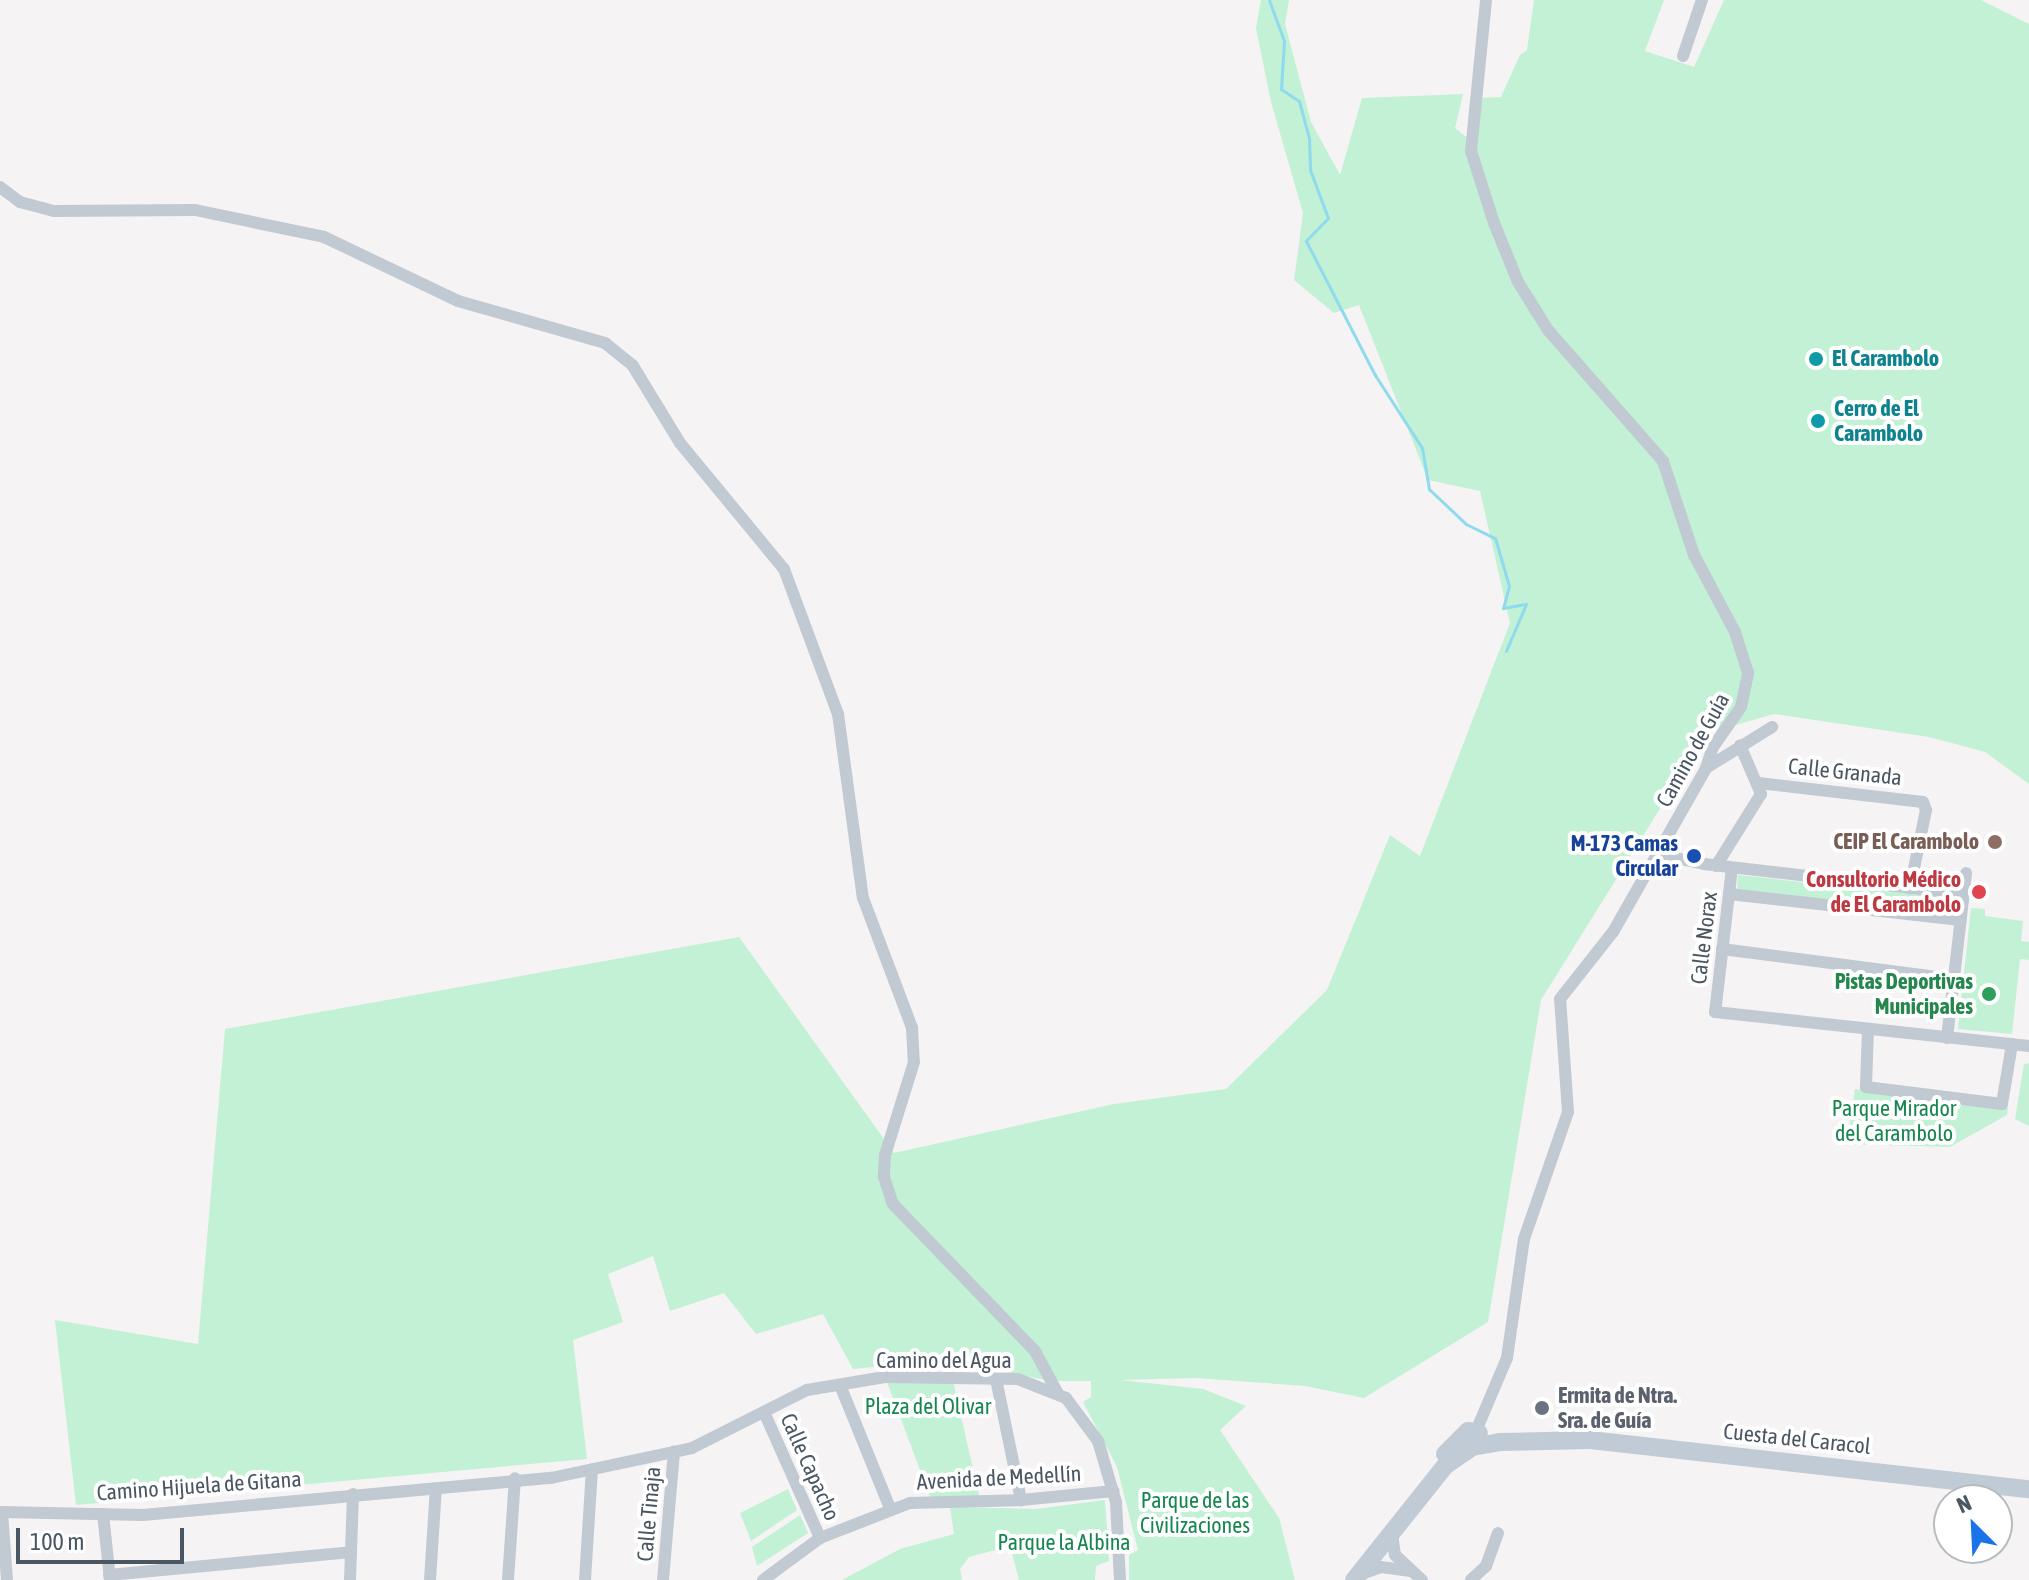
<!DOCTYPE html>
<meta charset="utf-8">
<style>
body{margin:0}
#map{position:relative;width:2029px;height:1580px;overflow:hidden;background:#f5f3f3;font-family:"Asap Condensed",sans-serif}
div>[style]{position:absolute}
.green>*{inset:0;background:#c3f1d5}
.stream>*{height:3px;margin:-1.5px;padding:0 1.5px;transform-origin:1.5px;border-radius:1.5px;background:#90daee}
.minor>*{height:12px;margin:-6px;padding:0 6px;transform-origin:6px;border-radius:6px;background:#c1cad2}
.secondary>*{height:18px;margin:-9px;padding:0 9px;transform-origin:9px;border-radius:9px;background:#c1cbd6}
.dots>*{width:22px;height:22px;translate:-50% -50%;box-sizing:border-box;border:4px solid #fff;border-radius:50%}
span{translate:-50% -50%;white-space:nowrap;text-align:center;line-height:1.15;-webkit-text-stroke:8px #fff;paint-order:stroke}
.culture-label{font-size:22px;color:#0d838f;font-weight:700}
.left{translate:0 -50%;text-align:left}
.street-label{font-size:22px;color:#4a5661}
.education-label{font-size:22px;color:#785e54;font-weight:700}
.right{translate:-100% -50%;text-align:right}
.transit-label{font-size:22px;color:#164399;font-weight:700}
.health-label{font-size:22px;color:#be3a42;font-weight:700}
.leisure-label{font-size:22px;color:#27864d;font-weight:700}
.park-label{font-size:22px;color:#17864f}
.worship-label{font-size:22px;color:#5b616d;font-weight:700}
.north{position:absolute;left:1933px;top:1484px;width:80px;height:80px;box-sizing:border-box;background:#fff;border:2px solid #b7bbc0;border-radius:50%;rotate:336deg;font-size:22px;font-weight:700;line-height:32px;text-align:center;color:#4a5661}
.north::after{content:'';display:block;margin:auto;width:28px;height:36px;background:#1a73e8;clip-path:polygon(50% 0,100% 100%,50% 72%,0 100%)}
.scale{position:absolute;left:16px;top:1528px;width:168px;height:36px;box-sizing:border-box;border:4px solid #4a5661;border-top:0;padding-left:10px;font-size:24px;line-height:28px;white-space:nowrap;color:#4a5661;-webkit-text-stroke:6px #fff;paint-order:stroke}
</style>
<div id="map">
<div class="green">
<div style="clip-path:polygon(1261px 0,1289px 0,1285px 24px,1311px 122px,1340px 175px,1362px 98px,1463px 94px,1455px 128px,1466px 137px,1474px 133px,1477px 98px,1501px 97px,1520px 55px,1527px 50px,1534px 0,1664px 0,1645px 51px,1694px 67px,1724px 0,1981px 0,2029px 24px,2029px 784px,1985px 752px,1929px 737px,1774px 714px,1707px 733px,1541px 1000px,1488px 1322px,1364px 1398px,1305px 1386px,1195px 1378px,1120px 1380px,1203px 1389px,1246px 1406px,1220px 1430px,1279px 1518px,1295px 1580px,1129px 1580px,1129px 1555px,1138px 1550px,1117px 1467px,1083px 1402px,1091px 1397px,1091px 1381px,1052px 1381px,942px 1360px,853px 1369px,823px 1314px,756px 1334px,724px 1293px,670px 1311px,653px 1256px,608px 1274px,623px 1322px,573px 1340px,587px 1459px,76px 1505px,55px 1320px,198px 1344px,225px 1029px,739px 937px,894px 1153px,1114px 1104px,1226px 1089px,1327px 990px,1390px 835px,1420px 856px,1510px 623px,1480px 491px,1428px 480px,1359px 305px,1334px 313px,1294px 280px,1303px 213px,1271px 102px,1256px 28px)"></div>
<div style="clip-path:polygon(1738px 875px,1957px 899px,1955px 915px,1737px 891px)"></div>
<div style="clip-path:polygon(1971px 908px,1985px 909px,1985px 916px,2023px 921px,2021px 941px,2029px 942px,2029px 960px,2020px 959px,2012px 1034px,1958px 1029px)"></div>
<div style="clip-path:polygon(2029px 1063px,2029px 1126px,2015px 1119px,2024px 1064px)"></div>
<div style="clip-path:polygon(1855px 1089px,2008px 1108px,2007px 1115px,1950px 1147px,1847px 1144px)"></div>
<div style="clip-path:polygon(885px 1377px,952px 1377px,980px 1499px,931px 1499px)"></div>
<div style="clip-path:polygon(788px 1489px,797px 1510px,751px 1541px,740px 1513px)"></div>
<div style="clip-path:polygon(1105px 1500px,1109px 1561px,1096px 1566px,1095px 1580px,1019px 1580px,1010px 1546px,969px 1557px,960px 1569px,962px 1580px,842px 1580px,900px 1549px,954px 1534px,950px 1507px,1036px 1509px)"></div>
<div style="clip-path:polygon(800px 1515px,808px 1533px,757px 1566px,752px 1547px)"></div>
</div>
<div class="stream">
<div style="left:1269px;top:0;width:44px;rotate:69.9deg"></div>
<div style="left:1284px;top:41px;width:48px;rotate:93.6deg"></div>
<div style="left:1281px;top:89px;width:22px;rotate:34deg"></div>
<div style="left:1299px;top:101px;width:38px;rotate:75deg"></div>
<div style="left:1309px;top:138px;width:32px;rotate:88deg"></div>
<div style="left:1310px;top:170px;width:51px;rotate:69.4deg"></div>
<div style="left:1328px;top:218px;width:32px;rotate:134deg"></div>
<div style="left:1306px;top:241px;width:151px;rotate:62.8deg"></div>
<div style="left:1375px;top:375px;width:87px;rotate:57.2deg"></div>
<div style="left:1422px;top:448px;width:42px;rotate:80.3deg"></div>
<div style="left:1429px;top:489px;width:51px;rotate:43.4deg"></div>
<div style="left:1466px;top:524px;width:32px;rotate:26deg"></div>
<div style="left:1495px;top:538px;width:50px;rotate:73.7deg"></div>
<div style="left:1509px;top:586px;width:23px;rotate:105deg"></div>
<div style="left:1503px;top:608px;width:23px;rotate:-10deg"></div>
<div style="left:1526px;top:604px;width:51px;rotate:113.1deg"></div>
</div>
<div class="minor">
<div style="left:1683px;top:56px;width:59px;rotate:-71.3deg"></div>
<div style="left:0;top:187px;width:25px;rotate:37deg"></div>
<div style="left:20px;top:202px;width:35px;rotate:15deg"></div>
<div style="left:54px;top:211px;width:141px;rotate:-0.4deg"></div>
<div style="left:195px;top:210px;width:132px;rotate:11.8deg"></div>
<div style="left:324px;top:237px;width:148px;rotate:25.5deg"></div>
<div style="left:458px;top:301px;width:153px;rotate:15.9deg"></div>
<div style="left:605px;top:343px;width:36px;rotate:39deg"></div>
<div style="left:633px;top:366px;width:90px;rotate:58.6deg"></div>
<div style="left:680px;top:443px;width:163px;rotate:50.5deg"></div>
<div style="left:784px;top:569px;width:155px;rotate:69.6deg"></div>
<div style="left:838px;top:714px;width:186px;rotate:82.3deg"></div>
<div style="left:863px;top:898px;width:139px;rotate:69.3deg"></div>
<div style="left:912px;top:1028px;width:34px;rotate:87deg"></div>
<div style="left:914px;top:1062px;width:97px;rotate:107.3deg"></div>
<div style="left:885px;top:1155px;width:22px;rotate:93deg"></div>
<div style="left:884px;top:1177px;width:28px;rotate:72deg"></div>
<div style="left:893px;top:1204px;width:204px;rotate:46deg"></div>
<div style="left:1035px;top:1351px;width:47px;rotate:61.8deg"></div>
<div style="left:1706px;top:768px;width:78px;rotate:-31.8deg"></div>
<div style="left:1759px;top:783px;width:165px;rotate:6.6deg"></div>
<div style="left:1923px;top:802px;width:9px;rotate:69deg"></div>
<div style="left:1926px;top:810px;width:80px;rotate:101.6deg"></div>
<div style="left:1657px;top:854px;width:48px;rotate:12deg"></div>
<div style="left:1704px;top:864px;width:261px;rotate:6.6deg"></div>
<div style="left:1716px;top:866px;width:85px;rotate:-58deg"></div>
<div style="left:1761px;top:794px;width:53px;rotate:-113.2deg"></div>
<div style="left:1732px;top:868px;width:145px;rotate:96.7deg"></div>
<div style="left:1715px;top:1012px;width:316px;rotate:6.2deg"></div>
<div style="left:1729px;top:894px;width:233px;rotate:6.4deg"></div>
<div style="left:1722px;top:949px;width:234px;rotate:7.4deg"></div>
<div style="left:1868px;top:1029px;width:58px;rotate:92deg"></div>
<div style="left:1866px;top:1087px;width:137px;rotate:7.1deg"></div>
<div style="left:2002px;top:1104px;width:61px;rotate:-80.5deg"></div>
<div style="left:1947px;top:1038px;width:166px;rotate:-83.4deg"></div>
<div style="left:996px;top:1379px;width:124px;rotate:78.3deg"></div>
<div style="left:840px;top:1385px;width:133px;rotate:67.9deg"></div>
<div style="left:764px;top:1412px;width:138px;rotate:66deg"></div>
<div style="left:1476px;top:1431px;width:79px;rotate:-67deg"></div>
<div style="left:1507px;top:1358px;width:120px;rotate:-81.9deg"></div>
<div style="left:1524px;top:1239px;width:134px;rotate:-70.9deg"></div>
<div style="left:1568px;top:1112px;width:113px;rotate:-94deg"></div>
<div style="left:1560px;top:999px;width:85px;rotate:-51.7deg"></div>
<div style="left:1613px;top:932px;width:189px;rotate:-60.4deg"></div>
<div style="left:1706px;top:768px;width:22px;rotate:-72deg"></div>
<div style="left:1713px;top:747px;width:49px;rotate:-55deg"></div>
<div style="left:1741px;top:707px;width:35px;rotate:-78deg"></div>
<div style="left:1748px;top:673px;width:43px;rotate:-107.6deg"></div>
<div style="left:1735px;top:632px;width:87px;rotate:-118deg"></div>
<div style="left:1694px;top:555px;width:99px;rotate:-108.3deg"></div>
<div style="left:1663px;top:461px;width:174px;rotate:-131.3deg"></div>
<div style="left:1548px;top:330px;width:57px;rotate:-122deg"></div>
<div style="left:1518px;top:282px;width:64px;rotate:-112.1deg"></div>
<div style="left:1494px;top:223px;width:76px;rotate:-107.7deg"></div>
<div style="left:1471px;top:151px;width:152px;rotate:-84.3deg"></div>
<div style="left:0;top:1512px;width:143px;rotate:1.2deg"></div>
<div style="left:143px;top:1515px;width:410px;rotate:-5.2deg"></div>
<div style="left:551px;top:1478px;width:144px;rotate:-12deg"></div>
<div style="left:692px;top:1448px;width:129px;rotate:-26.8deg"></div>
<div style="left:807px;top:1390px;width:79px;rotate:-9.5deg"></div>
<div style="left:885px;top:1377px;width:133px;rotate:0.9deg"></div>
<div style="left:1018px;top:1379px;width:52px;rotate:21.6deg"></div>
<div style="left:1066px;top:1398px;width:54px;rotate:53.3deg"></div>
<div style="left:1098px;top:1441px;width:64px;rotate:73.6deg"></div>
<div style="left:1116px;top:1502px;width:78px;rotate:87.1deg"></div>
<div style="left:2px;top:1512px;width:68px;rotate:85.8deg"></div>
<div style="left:103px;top:1514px;width:66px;rotate:83.9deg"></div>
<div style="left:1392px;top:1534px;width:21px;rotate:82deg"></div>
<div style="left:1395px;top:1555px;width:37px;rotate:43deg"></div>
<div style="left:1361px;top:1574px;width:21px;rotate:-19deg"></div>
<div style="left:1381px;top:1567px;width:28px;rotate:8deg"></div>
<div style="left:109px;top:1575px;width:243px;rotate:-5.4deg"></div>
<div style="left:350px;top:1580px;width:86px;rotate:-88deg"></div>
<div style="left:430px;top:1580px;width:92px;rotate:-86.3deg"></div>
<div style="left:508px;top:1580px;width:102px;rotate:-86.1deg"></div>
<div style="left:585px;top:1580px;width:111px;rotate:-86.4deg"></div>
<div style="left:663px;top:1580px;width:129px;rotate:-85.1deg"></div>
<div style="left:763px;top:1580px;width:71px;rotate:-36.4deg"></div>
<div style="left:820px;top:1538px;width:97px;rotate:-21.3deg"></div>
<div style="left:910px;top:1503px;width:111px;rotate:-1.5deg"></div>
<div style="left:1021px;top:1500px;width:93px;rotate:-5.5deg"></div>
<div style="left:1471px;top:1580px;width:21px;rotate:-43deg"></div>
<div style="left:1486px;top:1566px;width:35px;rotate:-70deg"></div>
</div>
<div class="secondary">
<div style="left:1445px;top:1454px;width:33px;rotate:-45deg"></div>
<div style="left:1468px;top:1431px;width:11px;rotate:10deg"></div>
<div style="left:1354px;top:1580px;width:146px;rotate:-51.4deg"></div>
<div style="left:1445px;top:1466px;width:33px;rotate:-35deg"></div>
<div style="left:1472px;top:1447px;width:28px;rotate:-10deg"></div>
<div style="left:1500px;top:1442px;width:90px;rotate:-1.3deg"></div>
<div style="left:1590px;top:1440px;width:442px;rotate:6.4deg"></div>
</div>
<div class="dots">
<div style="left:1816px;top:359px;background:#0f9aa8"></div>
<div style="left:1818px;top:421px;background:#0f9aa8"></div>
<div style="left:1995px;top:842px;background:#8d6e63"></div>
<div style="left:1694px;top:856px;background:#1a4fb4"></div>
<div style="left:1979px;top:892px;background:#e0444e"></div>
<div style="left:1989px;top:994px;background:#2e9e5b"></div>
<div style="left:1542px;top:1408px;background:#6b7280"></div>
</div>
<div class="culture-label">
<span class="left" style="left:1832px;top:359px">El Carambolo</span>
<span class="left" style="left:1834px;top:421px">Cerro de El<br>Carambolo</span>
</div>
<div class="street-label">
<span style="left:1693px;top:750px;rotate:-61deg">Camino de Guía</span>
<span style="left:1845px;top:772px;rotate:6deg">Calle Granada</span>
<span style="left:1704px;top:938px;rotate:-83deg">Calle Norax</span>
<span style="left:944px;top:1361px">Camino del Agua</span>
<span style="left:1797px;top:1439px;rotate:6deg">Cuesta del Caracol</span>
<span style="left:810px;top:1467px;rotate:66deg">Calle Capacho</span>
<span style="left:999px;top:1478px;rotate:-3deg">Avenida de Medellín</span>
<span style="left:199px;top:1486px;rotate:-4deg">Camino Hijuela de Gitana</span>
<span style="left:649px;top:1514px;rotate:-85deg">Calle Tinaja</span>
</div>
<div class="education-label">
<span class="right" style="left:1979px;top:842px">CEIP El Carambolo</span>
</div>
<div class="transit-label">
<span class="right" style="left:1678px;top:856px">M-173 Camas<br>Circular</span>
</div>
<div class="health-label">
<span class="right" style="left:1961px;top:892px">Consultorio Médico<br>de El Carambolo</span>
</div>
<div class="leisure-label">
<span class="right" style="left:1973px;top:994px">Pistas Deportivas<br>Municipales</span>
</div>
<div class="park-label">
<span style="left:1894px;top:1121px">Parque Mirador<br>del Carambolo</span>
<span style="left:928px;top:1407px">Plaza del Olivar</span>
<span style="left:1195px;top:1513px">Parque de las<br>Civilizaciones</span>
<span style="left:1064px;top:1543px">Parque la Albina</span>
</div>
<div class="worship-label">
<span class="left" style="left:1558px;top:1408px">Ermita de Ntra.<br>Sra. de Guía</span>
</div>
<div class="north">N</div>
<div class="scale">100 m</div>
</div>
